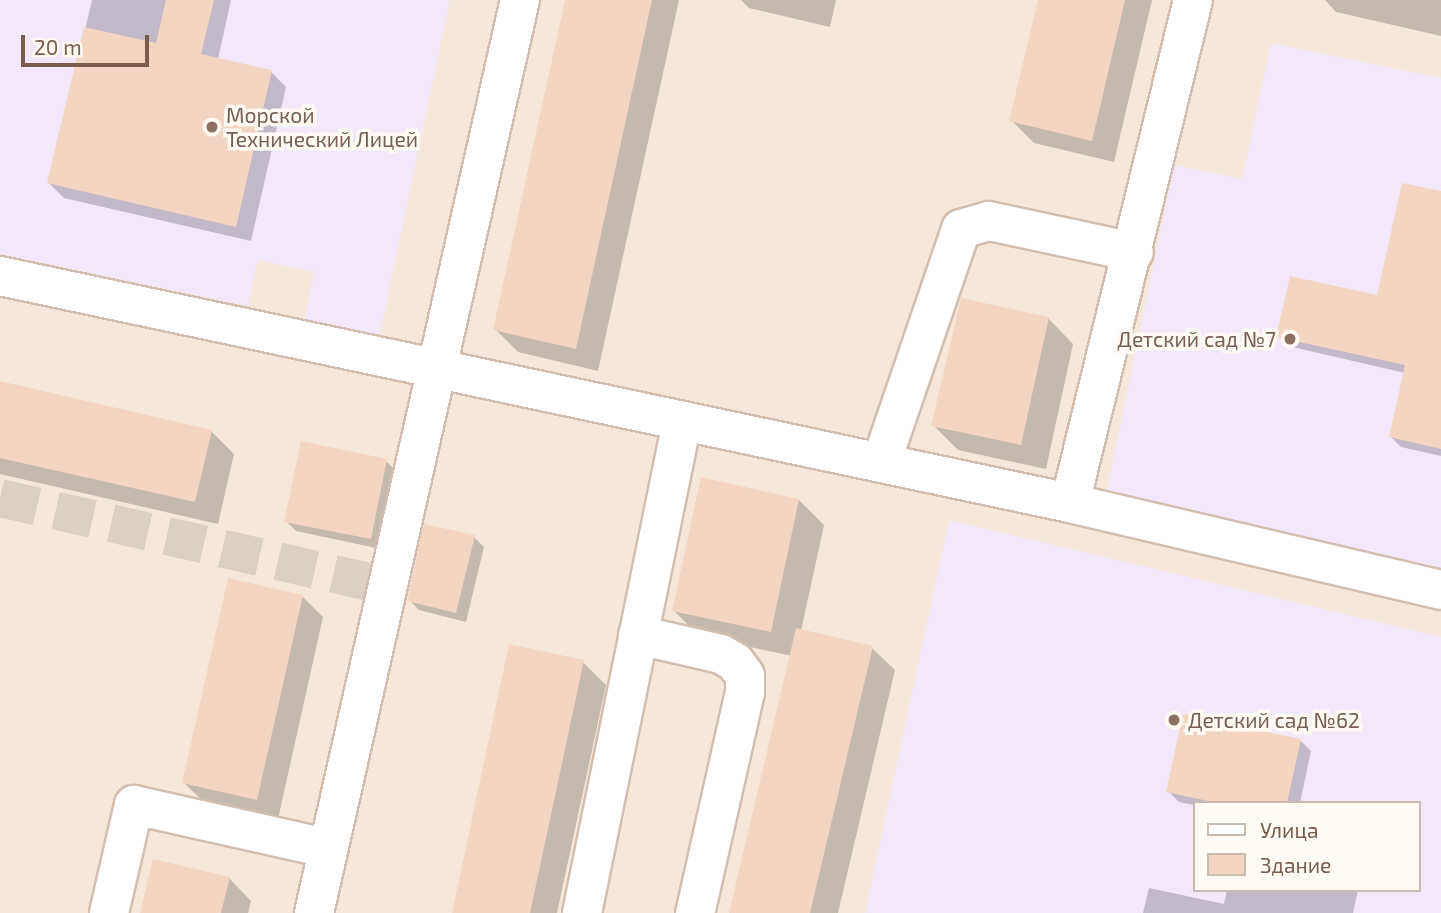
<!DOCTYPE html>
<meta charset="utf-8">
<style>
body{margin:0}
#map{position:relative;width:1441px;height:913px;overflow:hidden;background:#fdf6ec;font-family:"Exo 2",sans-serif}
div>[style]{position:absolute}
.residential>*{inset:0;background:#f5e8da}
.education>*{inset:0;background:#f3e8fa}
.shadow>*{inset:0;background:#0003}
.building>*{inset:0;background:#f3d5c3}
.minor-tunnel>*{height:38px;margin-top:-19px;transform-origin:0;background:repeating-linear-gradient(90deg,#dcd0c4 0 38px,transparent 0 57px)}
.roads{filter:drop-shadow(2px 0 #d1beb0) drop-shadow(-2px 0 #d1beb0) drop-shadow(0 2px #d1beb0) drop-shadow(0 -2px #d1beb0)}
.minor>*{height:38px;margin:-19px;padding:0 19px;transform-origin:19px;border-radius:19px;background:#fff}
.dots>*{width:19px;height:19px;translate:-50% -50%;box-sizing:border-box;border:4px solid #fffaf3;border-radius:50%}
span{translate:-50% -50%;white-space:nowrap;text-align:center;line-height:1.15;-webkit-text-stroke:7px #fffaf3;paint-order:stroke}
.education-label{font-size:21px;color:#785e54}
.left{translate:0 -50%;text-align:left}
.right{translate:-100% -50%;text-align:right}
.legend{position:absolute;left:1193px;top:801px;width:228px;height:91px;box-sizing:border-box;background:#fffaf3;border:2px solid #cabbb1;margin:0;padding:9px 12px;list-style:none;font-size:21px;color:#7a5c4d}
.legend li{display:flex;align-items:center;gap:14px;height:35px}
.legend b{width:35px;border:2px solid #cabbb1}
.scale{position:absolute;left:21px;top:35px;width:128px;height:32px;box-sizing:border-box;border:4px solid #7a5c4d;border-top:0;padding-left:9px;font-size:21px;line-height:24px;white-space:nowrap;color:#7a5c4d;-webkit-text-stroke:5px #fffaf3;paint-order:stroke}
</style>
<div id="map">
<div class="residential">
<div style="clip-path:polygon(evenodd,0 0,1441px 0,1441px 913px,0 913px,0 0,1194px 803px,1418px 803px,1418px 890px,1194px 890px,1194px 803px)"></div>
</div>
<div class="education">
<div style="clip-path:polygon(0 0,450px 0,379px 338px,304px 322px,314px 272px,258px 260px,248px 306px,0 254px)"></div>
<div style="clip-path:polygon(1271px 43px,1441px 78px,1441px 569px,1105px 499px,1174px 165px,1242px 179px)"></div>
<div style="clip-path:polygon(evenodd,949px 520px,1441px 637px,1441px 913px,865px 913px,949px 520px,1194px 803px,1418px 803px,1418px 890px,1194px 890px,1194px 803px)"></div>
</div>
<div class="shadow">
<div style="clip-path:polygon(92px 0,231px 0,218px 59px,271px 72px,286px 87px,251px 241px,64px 198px,49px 183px)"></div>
<div style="clip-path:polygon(567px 0,679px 0,598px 371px,518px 352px,495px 329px)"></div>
<div style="clip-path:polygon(741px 0,836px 0,830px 27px,749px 8px)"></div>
<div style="clip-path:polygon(1040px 0,1152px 0,1114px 162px,1034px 143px,1011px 120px)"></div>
<div style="clip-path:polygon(1325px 0,1441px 0,1441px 36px,1336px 12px)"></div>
<div style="clip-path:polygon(1441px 193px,1441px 456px,1401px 447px,1391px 437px,1405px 373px,1288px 346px,1278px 336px,1379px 297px)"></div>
<div style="clip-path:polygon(1048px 318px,1073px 344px,1046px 469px,958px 450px,933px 425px)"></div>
<div style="clip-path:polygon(0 383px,211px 431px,234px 454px,218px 524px,0 474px)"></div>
<div style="clip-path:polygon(386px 461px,396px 471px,381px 549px,296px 531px,286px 521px)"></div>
<div style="clip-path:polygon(799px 500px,824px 525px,801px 631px,872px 648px,895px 670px,838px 913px,731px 913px,792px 656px,699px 636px,674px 611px)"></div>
<div style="clip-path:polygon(474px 537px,484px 547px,466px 622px,419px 610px,409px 600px)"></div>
<div style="clip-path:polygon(302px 596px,323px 617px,278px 819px,205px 803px,184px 783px)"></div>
<div style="clip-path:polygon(583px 662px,606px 685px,557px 913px,453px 913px)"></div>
<div style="clip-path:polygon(1301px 741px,1311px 751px,1300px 803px,1194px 805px,1179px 802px,1168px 791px)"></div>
<div style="clip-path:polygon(229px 878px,251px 901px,248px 913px,141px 913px)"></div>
<div style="clip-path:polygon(1149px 888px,1224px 904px,1227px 890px,1358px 890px,1353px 913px,1143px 913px)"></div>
</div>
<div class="building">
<div style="clip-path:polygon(166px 0,214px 0,201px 54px,272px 70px,236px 227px,47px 183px,84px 27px,156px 43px)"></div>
<div style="clip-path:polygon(565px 0,652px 0,576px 349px,493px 330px)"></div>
<div style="clip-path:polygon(1038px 0,1125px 0,1092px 141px,1009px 121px)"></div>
<div style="clip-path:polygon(1402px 183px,1441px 191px,1441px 449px,1389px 437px,1405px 365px,1276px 337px,1290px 276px,1377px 295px)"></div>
<div style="clip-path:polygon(961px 298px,1049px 317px,1021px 445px,931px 426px)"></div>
<div style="clip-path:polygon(0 381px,212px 430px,195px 502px,0 458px)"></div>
<div style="clip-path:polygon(301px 441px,387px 459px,371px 539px,284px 522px)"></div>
<div style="clip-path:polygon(701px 477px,799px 499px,771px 632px,672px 611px)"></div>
<div style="clip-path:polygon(424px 524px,475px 535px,456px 613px,407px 601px)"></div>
<div style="clip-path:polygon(228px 578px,303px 595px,257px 800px,182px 783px)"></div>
<div style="clip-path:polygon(796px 628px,873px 646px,810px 913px,729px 913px)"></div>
<div style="clip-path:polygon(509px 644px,584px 660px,530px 913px,452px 913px)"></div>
<div style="clip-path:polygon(1183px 714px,1301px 739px,1287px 803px,1218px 803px,1166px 792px)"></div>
<div style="clip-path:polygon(153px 859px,230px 877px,221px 913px,140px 913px)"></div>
</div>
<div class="minor-tunnel">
<div style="left:0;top:498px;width:397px;rotate:12.8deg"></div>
</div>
<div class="roads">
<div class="minor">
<div style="left:0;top:276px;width:1094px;rotate:11.98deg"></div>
<div style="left:1070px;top:503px;width:381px;rotate:13.2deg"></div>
<div style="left:881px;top:463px;width:247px;rotate:-71.1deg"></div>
<div style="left:961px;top:229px;width:29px;rotate:-16deg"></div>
<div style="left:989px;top:221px;width:148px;rotate:12.1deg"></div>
<div style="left:1070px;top:503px;width:518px;rotate:-76.26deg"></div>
<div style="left:638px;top:635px;width:85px;rotate:12.9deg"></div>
<div style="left:721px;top:654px;width:16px;rotate:30deg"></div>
<div style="left:735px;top:662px;width:17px;rotate:54deg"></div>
<div style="left:745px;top:676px;width:16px;rotate:90deg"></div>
<div style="left:745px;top:692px;width:227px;rotate:102.7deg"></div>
<div style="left:109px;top:913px;width:111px;rotate:-77deg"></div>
<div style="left:134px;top:805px;width:198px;rotate:12.6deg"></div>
<div style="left:314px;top:913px;width:936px;rotate:-77.29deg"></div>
<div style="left:582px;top:913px;width:501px;rotate:-78.49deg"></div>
</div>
</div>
<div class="dots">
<div style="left:212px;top:127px;background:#8d6e63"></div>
<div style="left:1290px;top:339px;background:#8d6e63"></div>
<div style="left:1174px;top:720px;background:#8d6e63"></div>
</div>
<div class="education-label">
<span class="left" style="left:226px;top:127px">Морской<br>Технический Лицей</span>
<span class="right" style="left:1276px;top:339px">Детский сад №7</span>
<span class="left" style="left:1188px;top:720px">Детский сад №62</span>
</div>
<ul class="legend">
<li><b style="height:9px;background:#fff"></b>Улица</li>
<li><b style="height:19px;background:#f3d5c3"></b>Здание</li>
</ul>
<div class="scale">20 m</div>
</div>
